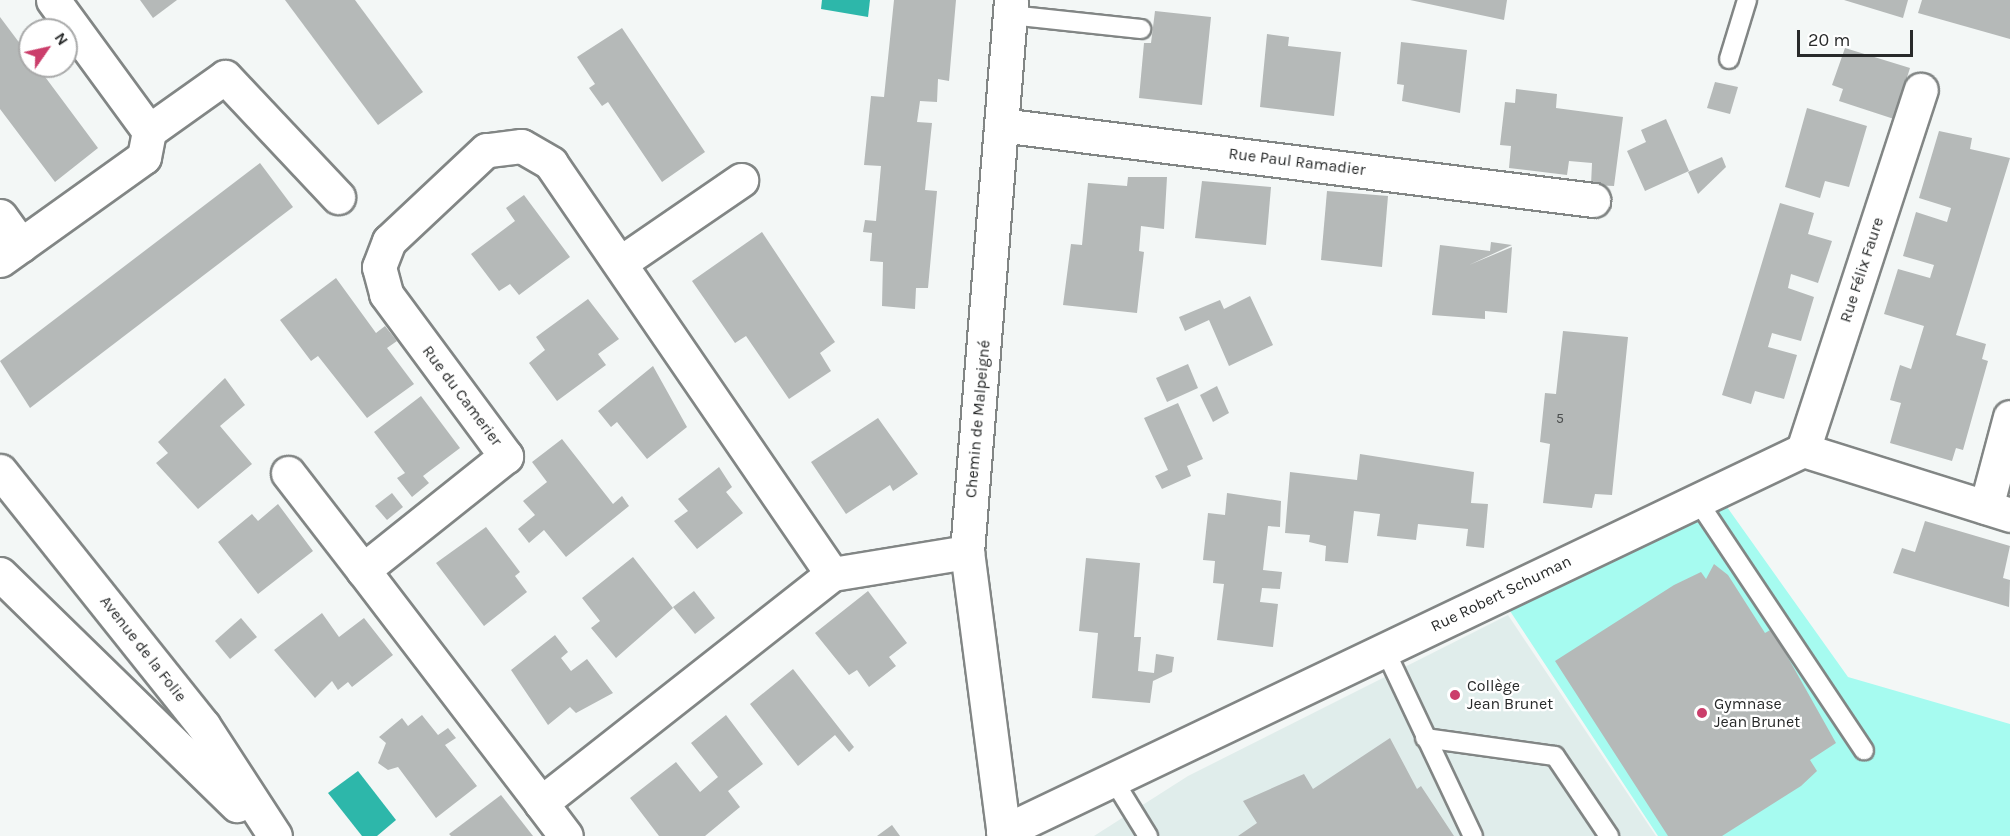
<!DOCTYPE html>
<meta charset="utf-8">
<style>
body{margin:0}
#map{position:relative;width:2010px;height:836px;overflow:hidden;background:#f3f7f6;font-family:Karla,sans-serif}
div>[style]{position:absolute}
.built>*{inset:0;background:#e0edeb}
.green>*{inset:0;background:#a6fbf0}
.water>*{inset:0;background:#2db7aa}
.building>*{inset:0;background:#b5b9b8}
.roads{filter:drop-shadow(2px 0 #828685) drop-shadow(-2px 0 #828685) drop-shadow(0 2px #828685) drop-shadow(0 -2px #828685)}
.lane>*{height:18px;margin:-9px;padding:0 9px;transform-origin:9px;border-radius:9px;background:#fff}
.street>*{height:33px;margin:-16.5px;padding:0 16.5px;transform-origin:16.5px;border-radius:16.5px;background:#fff}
.secondary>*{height:33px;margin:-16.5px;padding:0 16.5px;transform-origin:16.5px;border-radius:16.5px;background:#fff}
.dots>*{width:16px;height:16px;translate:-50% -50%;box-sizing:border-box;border:3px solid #fff;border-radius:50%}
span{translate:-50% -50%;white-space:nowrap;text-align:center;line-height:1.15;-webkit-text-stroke:4.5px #fff;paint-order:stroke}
.number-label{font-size:14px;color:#4b4e4e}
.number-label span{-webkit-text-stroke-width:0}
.street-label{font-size:16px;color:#282a2a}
.poi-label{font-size:16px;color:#282a2a}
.left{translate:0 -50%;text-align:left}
.north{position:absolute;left:18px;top:18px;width:60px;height:60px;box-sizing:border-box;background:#fff;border:2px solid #a9aaaa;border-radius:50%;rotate:56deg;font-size:16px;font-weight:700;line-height:24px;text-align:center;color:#282a2a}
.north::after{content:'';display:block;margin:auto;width:21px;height:27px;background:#cb3e6b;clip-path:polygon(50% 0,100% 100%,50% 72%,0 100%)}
.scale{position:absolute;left:1797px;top:30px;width:116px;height:27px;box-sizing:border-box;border:3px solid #282a2a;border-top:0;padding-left:8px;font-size:18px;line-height:21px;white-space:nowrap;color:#282a2a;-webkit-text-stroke:4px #fff;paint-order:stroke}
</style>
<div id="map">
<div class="built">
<div style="clip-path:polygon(1508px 615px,1656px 836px,1094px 836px,1188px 776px)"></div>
</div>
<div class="green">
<div style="clip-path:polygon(1727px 507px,1848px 677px,2010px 724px,2010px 836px,1658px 836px,1510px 611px)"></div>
</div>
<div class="water">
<div style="clip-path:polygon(822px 0,870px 0,868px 17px,821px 9px)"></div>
<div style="clip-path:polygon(358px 771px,396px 820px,377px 836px,362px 836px,328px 793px)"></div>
</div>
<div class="building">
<div style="clip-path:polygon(140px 0,177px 0,153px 18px)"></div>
<div style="clip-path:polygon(285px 0,355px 0,423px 92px,378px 125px)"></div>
<div style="clip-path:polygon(894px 0,956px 0,949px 81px,938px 79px,937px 102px,920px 101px,917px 122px,932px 123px,925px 190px,937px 191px,928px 288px,916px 288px,915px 309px,882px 306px,883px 262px,870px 261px,872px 233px,863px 232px,865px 220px,876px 221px,881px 166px,864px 165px,871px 96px,884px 97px)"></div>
<div style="clip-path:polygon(1410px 0,1507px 0,1504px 20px)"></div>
<div style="clip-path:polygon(1844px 0,1908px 0,1903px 18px)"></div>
<div style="clip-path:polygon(1922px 0,2010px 0,2010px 39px,1918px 13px)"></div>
<div style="clip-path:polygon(1155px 11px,1211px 17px,1202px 105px,1139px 98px,1144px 43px,1151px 43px)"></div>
<div style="clip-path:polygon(0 17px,30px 57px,30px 66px,37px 66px,98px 148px,55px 182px,0 109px)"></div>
<div style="clip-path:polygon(622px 28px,705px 152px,662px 182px,608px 102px,602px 106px,589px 88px,595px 84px,577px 57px)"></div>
<div style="clip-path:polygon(1267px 34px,1289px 37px,1288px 46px,1341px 52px,1334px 116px,1260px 107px)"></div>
<div style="clip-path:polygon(1401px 42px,1467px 50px,1460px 113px,1402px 101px,1404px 85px,1397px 84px)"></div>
<div style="clip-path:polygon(1845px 48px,1910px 68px,1894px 119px,1839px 101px,1843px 89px,1832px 85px)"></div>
<div style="clip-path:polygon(1715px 82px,1738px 87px,1730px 114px,1707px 108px)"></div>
<div style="clip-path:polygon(1516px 89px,1557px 94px,1556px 108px,1623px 117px,1614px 186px,1591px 185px,1592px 163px,1569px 161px,1567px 175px,1509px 168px,1511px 146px,1500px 145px,1505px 102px,1515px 103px)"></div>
<div style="clip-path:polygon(1807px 108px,1867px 126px,1849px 187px,1825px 181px,1820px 198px,1785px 187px)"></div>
<div style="clip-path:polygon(1666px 119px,1689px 171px,1645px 191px,1627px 151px,1646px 142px,1641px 130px)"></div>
<div style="clip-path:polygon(1939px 131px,1972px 138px,1970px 149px,2010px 158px,1956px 335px,1986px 344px,1982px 359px,1988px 361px,1963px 450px,1956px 448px,1952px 461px,1890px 443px,1901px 403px,1890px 400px,1895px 382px,1900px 365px,1911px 369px,1924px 326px,1884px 314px,1898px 269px,1930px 278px,1934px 265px,1903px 256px,1916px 212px,1947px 222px,1951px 208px,1919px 198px)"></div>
<div style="clip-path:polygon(1722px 157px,1726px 167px,1698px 194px,1688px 172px)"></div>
<div style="clip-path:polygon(260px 163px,293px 207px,30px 408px,0 361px)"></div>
<div style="clip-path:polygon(1128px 177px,1167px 177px,1164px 229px,1141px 226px,1139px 251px,1144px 252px,1137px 313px,1063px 305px,1071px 244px,1082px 245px,1088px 183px,1127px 186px)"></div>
<div style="clip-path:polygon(1202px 181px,1271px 187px,1266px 245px,1195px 238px)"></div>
<div style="clip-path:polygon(1327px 191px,1388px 196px,1382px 267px,1321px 260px)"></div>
<div style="clip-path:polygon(524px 195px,570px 257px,519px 295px,510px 284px,499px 291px,471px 254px,515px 221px,506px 208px)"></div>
<div style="clip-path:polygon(1780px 203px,1814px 213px,1808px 234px,1832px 241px,1818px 283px,1791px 274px,1788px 288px,1814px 297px,1801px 341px,1772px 333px,1768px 347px,1797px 355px,1784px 399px,1755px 391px,1751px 404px,1722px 395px)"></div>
<div style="clip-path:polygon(762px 232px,835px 342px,820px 353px,831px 371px,789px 399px,746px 336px,735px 343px,692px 281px)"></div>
<div style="clip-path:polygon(1491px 242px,1512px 245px,1469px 265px,1512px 247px,1507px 313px,1485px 311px,1485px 319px,1432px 315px,1440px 245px,1490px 251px)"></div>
<div style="clip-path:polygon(336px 278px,376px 333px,385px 326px,397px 341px,387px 348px,414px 384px,367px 418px,318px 356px,311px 361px,280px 320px)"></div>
<div style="clip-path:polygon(1250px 296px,1273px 345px,1229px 366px,1209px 320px,1185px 331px,1179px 317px,1220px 300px,1224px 309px)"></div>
<div style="clip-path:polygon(588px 299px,619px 339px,598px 354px,606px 365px,557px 401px,529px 363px,545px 350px,536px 337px)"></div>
<div style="clip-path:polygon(1563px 331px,1628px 337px,1612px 495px,1595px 494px,1592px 508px,1543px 503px,1550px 444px,1540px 442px,1545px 393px,1556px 394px)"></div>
<div style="clip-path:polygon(1188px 364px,1198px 388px,1167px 402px,1156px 378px)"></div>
<div style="clip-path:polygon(653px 366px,687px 427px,647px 459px,617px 422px,611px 427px,598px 411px)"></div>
<div style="clip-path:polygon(225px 378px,245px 405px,220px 426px,252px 464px,198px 509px,156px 463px,168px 453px,158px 442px)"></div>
<div style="clip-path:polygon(1217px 386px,1229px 413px,1213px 422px,1200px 395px)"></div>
<div style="clip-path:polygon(421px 396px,460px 448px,423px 476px,429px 483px,412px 497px,397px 478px,405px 473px,374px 432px)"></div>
<div style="clip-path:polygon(1178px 403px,1203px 459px,1187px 466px,1191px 476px,1162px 489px,1155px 476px,1168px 470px,1144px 418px)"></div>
<div style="clip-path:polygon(878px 418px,918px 474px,893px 491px,890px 485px,846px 514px,811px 462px)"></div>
<div style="clip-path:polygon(562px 439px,613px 504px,622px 496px,629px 506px,566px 557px,544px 530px,529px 543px,518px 529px,535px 515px,523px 501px,547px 482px,532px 462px)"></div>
<div style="clip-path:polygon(1360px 454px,1474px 472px,1471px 503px,1488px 504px,1484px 548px,1466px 546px,1468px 529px,1418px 524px,1416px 540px,1377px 536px,1380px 514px,1354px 511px,1348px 563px,1325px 561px,1326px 546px,1309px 542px,1310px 535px,1285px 533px,1290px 472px,1357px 480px)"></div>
<div style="clip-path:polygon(719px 467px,732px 487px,726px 492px,743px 513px,697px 549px,674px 521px,688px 511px,678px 499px)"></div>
<div style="clip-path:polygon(392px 493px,403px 507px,387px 520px,375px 506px)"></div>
<div style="clip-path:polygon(1227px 493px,1281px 501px,1280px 527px,1268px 526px,1263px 570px,1282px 572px,1280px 589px,1262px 588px,1260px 602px,1278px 604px,1273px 647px,1217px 640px,1224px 584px,1213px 583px,1215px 561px,1203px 560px,1208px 513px,1225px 515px)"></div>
<div style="clip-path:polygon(278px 504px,313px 551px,258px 594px,218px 542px,252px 514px,258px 521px)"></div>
<div style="clip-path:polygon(1925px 521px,2010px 546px,2003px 578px,2010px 580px,2009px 607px,1893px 573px,1902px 548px,1915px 552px)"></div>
<div style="clip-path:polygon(486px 527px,520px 572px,515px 576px,527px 592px,484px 626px,436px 563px)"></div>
<div style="clip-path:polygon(633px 557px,673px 608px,616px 658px,591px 628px,600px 621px,582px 598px)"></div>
<div style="clip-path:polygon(1086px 558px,1140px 563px,1134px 637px,1141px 637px,1138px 671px,1154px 673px,1156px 654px,1174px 657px,1172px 672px,1153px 681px,1150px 703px,1092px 698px,1098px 633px,1079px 631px)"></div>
<div style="clip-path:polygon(1714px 564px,1728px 575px,1765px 633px,1772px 629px,1836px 743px,1810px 760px,1817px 771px,1801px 786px,1722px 836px,1668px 836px,1555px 661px,1674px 585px,1701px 572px,1706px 579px)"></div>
<div style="clip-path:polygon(694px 591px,715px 618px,695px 634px,673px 607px)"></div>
<div style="clip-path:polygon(868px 591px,907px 643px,889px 657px,896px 666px,869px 687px,857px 670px,849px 675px,815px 633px)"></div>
<div style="clip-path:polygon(322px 613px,339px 637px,364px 618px,393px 655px,352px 687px,348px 682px,338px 690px,332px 681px,315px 698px,274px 650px)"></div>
<div style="clip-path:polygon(241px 618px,257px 637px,230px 659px,215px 641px)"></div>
<div style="clip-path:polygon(555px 635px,568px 652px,561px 658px,571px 671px,587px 659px,613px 693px,576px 713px,570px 707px,548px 725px,511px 670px)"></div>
<div style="clip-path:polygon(793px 669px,854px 747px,849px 752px,835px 735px,798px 766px,750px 704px)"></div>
<div style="clip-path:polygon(422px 715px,438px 735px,448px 728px,456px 738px,445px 745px,477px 786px,436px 818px,398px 767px,388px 770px,378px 763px,386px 743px,379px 737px,402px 718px,408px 726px)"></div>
<div style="clip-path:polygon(726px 715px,763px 764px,728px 791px,740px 807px,705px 836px,659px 836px,630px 798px,676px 762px,700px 792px,718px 777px,691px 743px)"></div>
<div style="clip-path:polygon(1390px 738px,1417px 789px,1421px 786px,1454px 836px,1238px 836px,1257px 823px,1243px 801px,1304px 774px,1313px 789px)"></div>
<div style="clip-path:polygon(501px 795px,533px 836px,451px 836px,449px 834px)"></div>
<div style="clip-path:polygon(892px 825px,900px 836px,877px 836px)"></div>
</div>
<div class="roads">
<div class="lane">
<div style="left:1010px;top:15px;width:132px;rotate:6.1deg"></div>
<div style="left:1729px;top:59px;width:62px;rotate:-73deg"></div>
<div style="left:1697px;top:500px;width:301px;rotate:56.3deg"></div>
<div style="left:1385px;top:650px;width:206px;rotate:64.7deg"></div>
<div style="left:1425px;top:738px;width:131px;rotate:7.9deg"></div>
<div style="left:1555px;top:756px;width:97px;rotate:56deg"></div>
<div style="left:1114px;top:781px;width:65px;rotate:58.3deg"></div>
</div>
<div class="street">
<div style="left:53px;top:0;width:162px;rotate:53.8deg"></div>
<div style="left:149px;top:131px;width:93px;rotate:-35.4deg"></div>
<div style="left:225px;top:77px;width:165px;rotate:46.7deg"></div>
<div style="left:1001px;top:125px;width:597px;rotate:7.22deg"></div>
<div style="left:0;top:216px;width:36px;rotate:54deg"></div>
<div style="left:0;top:260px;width:177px;rotate:-35.6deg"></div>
<div style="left:144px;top:157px;width:26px;rotate:-79deg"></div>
<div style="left:620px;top:263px;width:147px;rotate:-34.4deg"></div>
<div style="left:1803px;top:450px;width:379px;rotate:-71.9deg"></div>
<div style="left:288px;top:473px;width:123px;rotate:52.3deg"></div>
<div style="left:1986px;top:507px;width:93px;rotate:-75.1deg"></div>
<div style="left:832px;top:574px;width:498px;rotate:-124.4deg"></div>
<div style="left:551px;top:163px;width:34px;rotate:-150deg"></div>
<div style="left:521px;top:146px;width:35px;rotate:173deg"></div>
<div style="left:486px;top:150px;width:133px;rotate:136.8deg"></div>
<div style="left:389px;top:241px;width:28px;rotate:111deg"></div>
<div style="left:379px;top:267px;width:28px;rotate:75deg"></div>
<div style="left:386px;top:294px;width:202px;rotate:53.5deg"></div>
<div style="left:506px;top:456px;width:183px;rotate:141.4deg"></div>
<div style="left:363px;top:570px;width:293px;rotate:52.6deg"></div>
<div style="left:541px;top:803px;width:370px;rotate:-38.2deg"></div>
<div style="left:832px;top:574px;width:137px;rotate:-9.3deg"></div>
<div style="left:541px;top:803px;width:41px;rotate:52.9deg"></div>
<div style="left:1003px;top:832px;width:887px;rotate:-25.52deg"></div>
<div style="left:1803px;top:450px;width:217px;rotate:17.4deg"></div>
<div style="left:1004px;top:836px;width:286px;rotate:-97.4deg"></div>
<div style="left:967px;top:552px;width:554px;rotate:-85.44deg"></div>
</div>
<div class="secondary">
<div style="left:0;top:471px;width:325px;rotate:51.4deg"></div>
<div style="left:203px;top:725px;width:132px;rotate:57deg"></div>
<div style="left:0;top:574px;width:331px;rotate:44.3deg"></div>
</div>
</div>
<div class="dots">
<div style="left:1455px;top:695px;background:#cb3e6b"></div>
<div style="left:1702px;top:713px;background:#cb3e6b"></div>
</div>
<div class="number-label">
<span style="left:1560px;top:419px">5</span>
</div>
<div class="street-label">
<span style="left:1297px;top:162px;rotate:7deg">Rue Paul Ramadier</span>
<span style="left:1862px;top:270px;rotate:-72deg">Rue Félix Faure</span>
<span style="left:462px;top:396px;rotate:53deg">Rue du Camerier</span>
<span style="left:978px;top:419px;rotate:-85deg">Chemin de Malpeigné</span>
<span style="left:1501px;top:594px;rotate:-26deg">Rue Robert Schuman</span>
<span style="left:143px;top:649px;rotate:52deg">Avenue de la Folie</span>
</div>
<div class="poi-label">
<span class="left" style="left:1467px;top:695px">Collège<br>Jean Brunet</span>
<span class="left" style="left:1714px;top:713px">Gymnase<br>Jean Brunet</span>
</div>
<div class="north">N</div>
<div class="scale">20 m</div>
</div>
